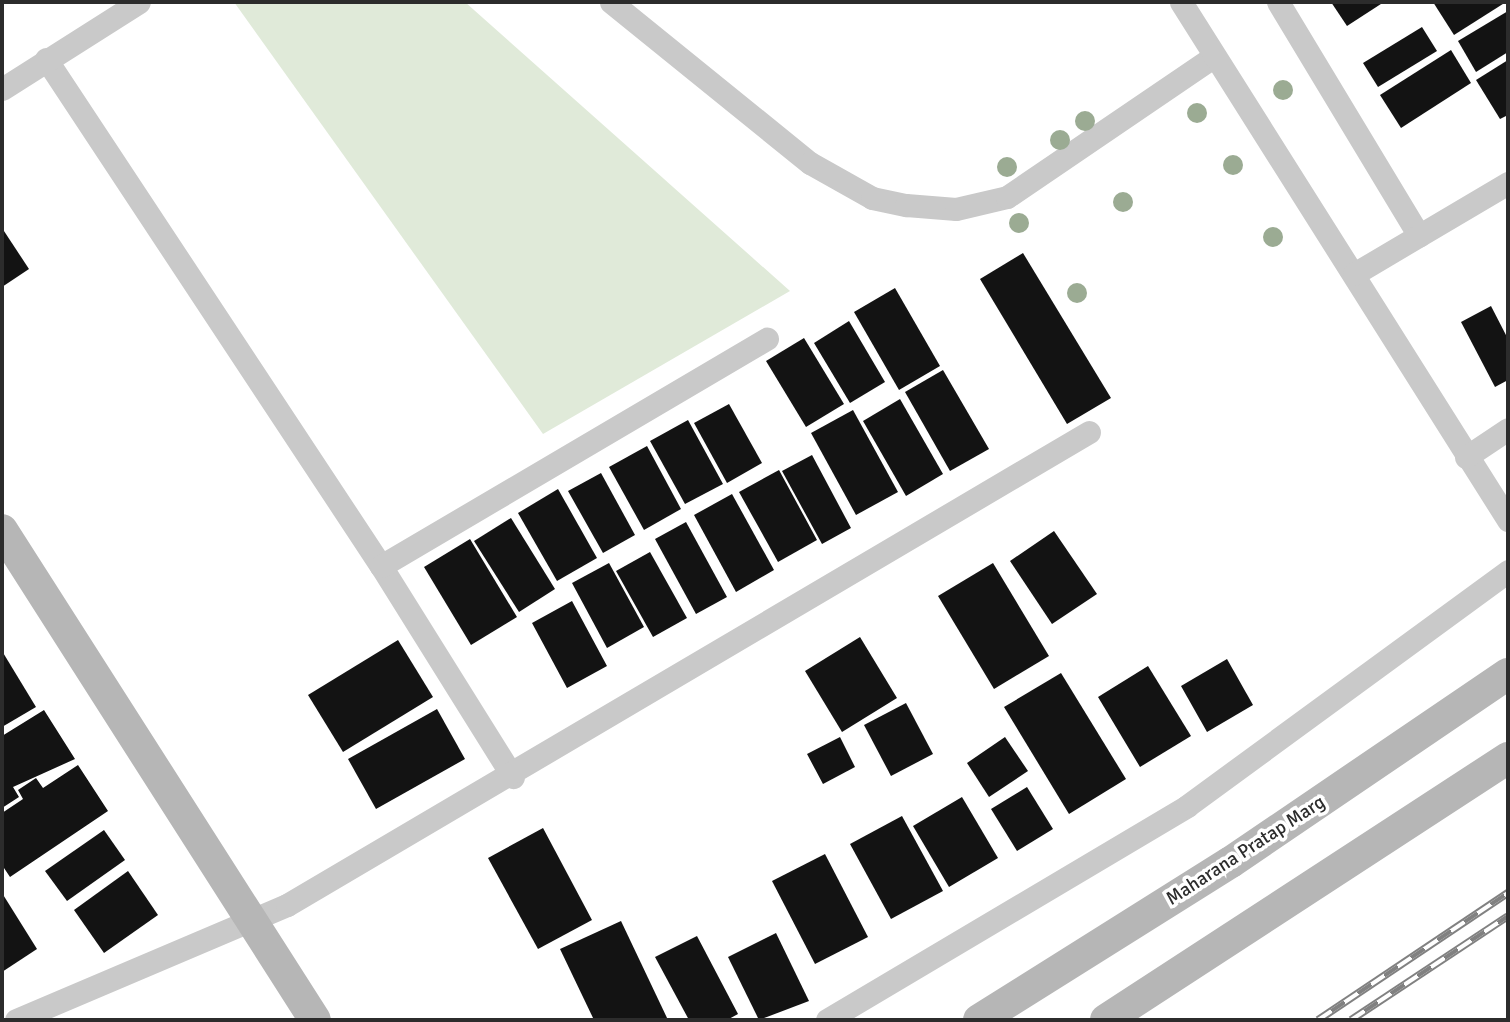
<!DOCTYPE html>
<style>
body{margin:0}
#map{position:relative;width:1510px;height:1022px;overflow:hidden;background:#fff;font-family:Signika,sans-serif}
div>[style]{position:absolute}
.green>*{inset:0;background:#e0ead9}
.building>*{inset:0;background:#131313}
.street>*{height:23px;margin:-11.5px;padding:0 11.5px;transform-origin:11.5px;border-radius:11.5px;background:#c9c9c9}
.secondary>*{height:32px;margin:-16px;padding:0 16px;transform-origin:16px;border-radius:16px;background:#b6b6b6}
.rail>*{height:8px;margin-top:-4px;transform-origin:0;background:repeating-linear-gradient(90deg,#fff 0 16px,#818181 0 32px);box-sizing:border-box;border-block:2px solid #818181}
.trees>*{width:20px;height:20px;margin:-10px;border-radius:50%;background:#9bab93}
span{translate:-50% -50%;white-space:nowrap;text-align:center;line-height:1.15;-webkit-text-stroke:7px #fff;paint-order:stroke}
.street-label{font-size:19px;color:#2c2c2c}
.frame{position:absolute;inset:0;border:4px solid #2c2c2c;pointer-events:none}
</style>
<div id="map">
<div class="green">
<div style="clip-path:polygon(234px 2px,465px 2px,790px 291px,543px 434px)"></div>
</div>
<div class="building">
<div style="clip-path:polygon(1331px 2px,1384px 2px,1347px 26px)"></div>
<div style="clip-path:polygon(1433px 2px,1506px 2px,1454px 35px)"></div>
<div style="clip-path:polygon(1508px 11px,1508px 52px,1476px 72px,1458px 41px)"></div>
<div style="clip-path:polygon(1422px 27px,1437px 51px,1378px 87px,1363px 63px)"></div>
<div style="clip-path:polygon(1451px 50px,1471px 83px,1401px 128px,1380px 95px)"></div>
<div style="clip-path:polygon(1508px 60px,1508px 115px,1500px 119px,1476px 80px)"></div>
<div style="clip-path:polygon(2px 228px,29px 269px,2px 287px)"></div>
<div style="clip-path:polygon(1023px 253px,1111px 398px,1067px 424px,980px 279px)"></div>
<div style="clip-path:polygon(895px 288px,940px 366px,899px 390px,854px 312px)"></div>
<div style="clip-path:polygon(1491px 306px,1508px 339px,1508px 380px,1495px 387px,1461px 322px)"></div>
<div style="clip-path:polygon(849px 321px,885px 382px,850px 403px,814px 343px)"></div>
<div style="clip-path:polygon(804px 338px,844px 404px,806px 427px,766px 361px)"></div>
<div style="clip-path:polygon(943px 370px,989px 449px,950px 471px,905px 392px)"></div>
<div style="clip-path:polygon(900px 399px,943px 474px,906px 496px,863px 421px)"></div>
<div style="clip-path:polygon(729px 404px,762px 463px,727px 483px,694px 423px)"></div>
<div style="clip-path:polygon(853px 410px,898px 492px,856px 515px,811px 433px)"></div>
<div style="clip-path:polygon(688px 420px,723px 484px,685px 504px,650px 441px)"></div>
<div style="clip-path:polygon(647px 446px,681px 509px,644px 530px,609px 467px)"></div>
<div style="clip-path:polygon(812px 455px,851px 528px,822px 544px,782px 471px)"></div>
<div style="clip-path:polygon(779px 470px,817px 540px,778px 562px,739px 492px)"></div>
<div style="clip-path:polygon(601px 473px,635px 535px,603px 553px,568px 491px)"></div>
<div style="clip-path:polygon(558px 489px,597px 558px,557px 581px,518px 513px)"></div>
<div style="clip-path:polygon(732px 494px,774px 570px,736px 592px,694px 515px)"></div>
<div style="clip-path:polygon(511px 518px,555px 589px,519px 612px,474px 541px)"></div>
<div style="clip-path:polygon(686px 522px,727px 597px,696px 614px,655px 539px)"></div>
<div style="clip-path:polygon(1054px 531px,1097px 594px,1052px 624px,1010px 561px)"></div>
<div style="clip-path:polygon(470px 539px,517px 617px,471px 645px,424px 567px)"></div>
<div style="clip-path:polygon(650px 552px,687px 618px,653px 637px,616px 571px)"></div>
<div style="clip-path:polygon(609px 563px,644px 627px,607px 648px,572px 583px)"></div>
<div style="clip-path:polygon(993px 563px,1049px 656px,994px 689px,938px 596px)"></div>
<div style="clip-path:polygon(572px 601px,607px 666px,567px 688px,532px 623px)"></div>
<div style="clip-path:polygon(860px 637px,897px 698px,842px 732px,805px 671px)"></div>
<div style="clip-path:polygon(398px 640px,433px 697px,343px 752px,308px 695px)"></div>
<div style="clip-path:polygon(2px 651px,36px 707px,2px 727px)"></div>
<div style="clip-path:polygon(1227px 659px,1253px 705px,1207px 732px,1181px 686px)"></div>
<div style="clip-path:polygon(1148px 666px,1191px 736px,1140px 767px,1098px 697px)"></div>
<div style="clip-path:polygon(1061px 673px,1126px 779px,1069px 814px,1004px 707px)"></div>
<div style="clip-path:polygon(906px 703px,933px 754px,891px 776px,864px 725px)"></div>
<div style="clip-path:polygon(437px 709px,465px 759px,376px 809px,348px 759px)"></div>
<div style="clip-path:polygon(44px 710px,75px 759px,13px 787px,19px 797px,2px 808px,2px 736px)"></div>
<div style="clip-path:polygon(840px 737px,855px 767px,823px 784px,807px 754px)"></div>
<div style="clip-path:polygon(1005px 737px,1028px 771px,989px 797px,967px 763px)"></div>
<div style="clip-path:polygon(78px 765px,108px 811px,10px 877px,2px 865px,2px 813px,23px 799px,18px 790px,36px 778px,43px 788px)"></div>
<div style="clip-path:polygon(1027px 787px,1053px 829px,1017px 851px,991px 809px)"></div>
<div style="clip-path:polygon(962px 797px,998px 858px,949px 887px,913px 826px)"></div>
<div style="clip-path:polygon(902px 816px,943px 891px,891px 919px,850px 844px)"></div>
<div style="clip-path:polygon(543px 828px,592px 920px,538px 949px,488px 858px)"></div>
<div style="clip-path:polygon(104px 830px,125px 860px,67px 901px,45px 871px)"></div>
<div style="clip-path:polygon(825px 854px,868px 937px,815px 964px,772px 881px)"></div>
<div style="clip-path:polygon(128px 871px,158px 915px,104px 953px,74px 910px)"></div>
<div style="clip-path:polygon(2px 893px,37px 949px,2px 972px)"></div>
<div style="clip-path:polygon(621px 921px,668px 1020px,594px 1020px,560px 949px)"></div>
<div style="clip-path:polygon(776px 933px,809px 1001px,759px 1020px,728px 957px)"></div>
<div style="clip-path:polygon(697px 936px,738px 1014px,727px 1020px,689px 1020px,655px 957px)"></div>
</div>
<div class="street">
<div style="left:611px;top:2px;width:256px;rotate:39deg"></div>
<div style="left:810px;top:163px;width:71px;rotate:29.4deg"></div>
<div style="left:872px;top:198px;width:35px;rotate:12deg"></div>
<div style="left:906px;top:205px;width:50px;rotate:4.6deg"></div>
<div style="left:956px;top:209px;width:52px;rotate:-13.2deg"></div>
<div style="left:1007px;top:197px;width:249px;rotate:-34.2deg"></div>
<div style="left:1181px;top:2px;width:613px;rotate:57.74deg"></div>
<div style="left:1278px;top:2px;width:273px;rotate:58.9deg"></div>
<div style="left:46px;top:59px;width:608px;rotate:56.55deg"></div>
<div style="left:381px;top:566px;width:249px;rotate:58deg"></div>
<div style="left:2px;top:89px;width:162px;rotate:-32.4deg"></div>
<div style="left:1354px;top:274px;width:179px;rotate:-30.6deg"></div>
<div style="left:1466px;top:457px;width:50px;rotate:-33.7deg"></div>
<div style="left:381px;top:566px;width:448px;rotate:-30.5deg"></div>
<div style="left:16px;top:1020px;width:294px;rotate:-23deg"></div>
<div style="left:287px;top:905px;width:931px;rotate:-30.53deg"></div>
<div style="left:827px;top:1020px;width:419px;rotate:-30.7deg"></div>
<div style="left:1187px;top:806px;width:398px;rotate:-36.2deg"></div>
</div>
<div class="secondary">
<div style="left:2px;top:530px;width:581px;rotate:57.43deg"></div>
<div style="left:979px;top:1020px;width:297px;rotate:-32.1deg"></div>
<div style="left:1231px;top:862px;width:335px;rotate:-34.2deg"></div>
<div style="left:1106px;top:1020px;width:480px;rotate:-33.1deg"></div>
</div>
<div class="rail">
<div style="left:1318px;top:1020px;width:229px;rotate:-33.8deg"></div>
<div style="left:1351px;top:1020px;width:188px;rotate:-33.5deg"></div>
</div>
<div class="trees">
<div style="left:1283px;top:90px"></div>
<div style="left:1197px;top:113px"></div>
<div style="left:1085px;top:121px"></div>
<div style="left:1060px;top:140px"></div>
<div style="left:1233px;top:165px"></div>
<div style="left:1007px;top:167px"></div>
<div style="left:1123px;top:202px"></div>
<div style="left:1019px;top:223px"></div>
<div style="left:1273px;top:237px"></div>
<div style="left:1077px;top:293px"></div>
</div>
<div class="street-label">
<span style="left:1246px;top:851px;rotate:-33deg">Maharana Pratap Marg</span>
</div>
<div class="frame"></div>
</div>
